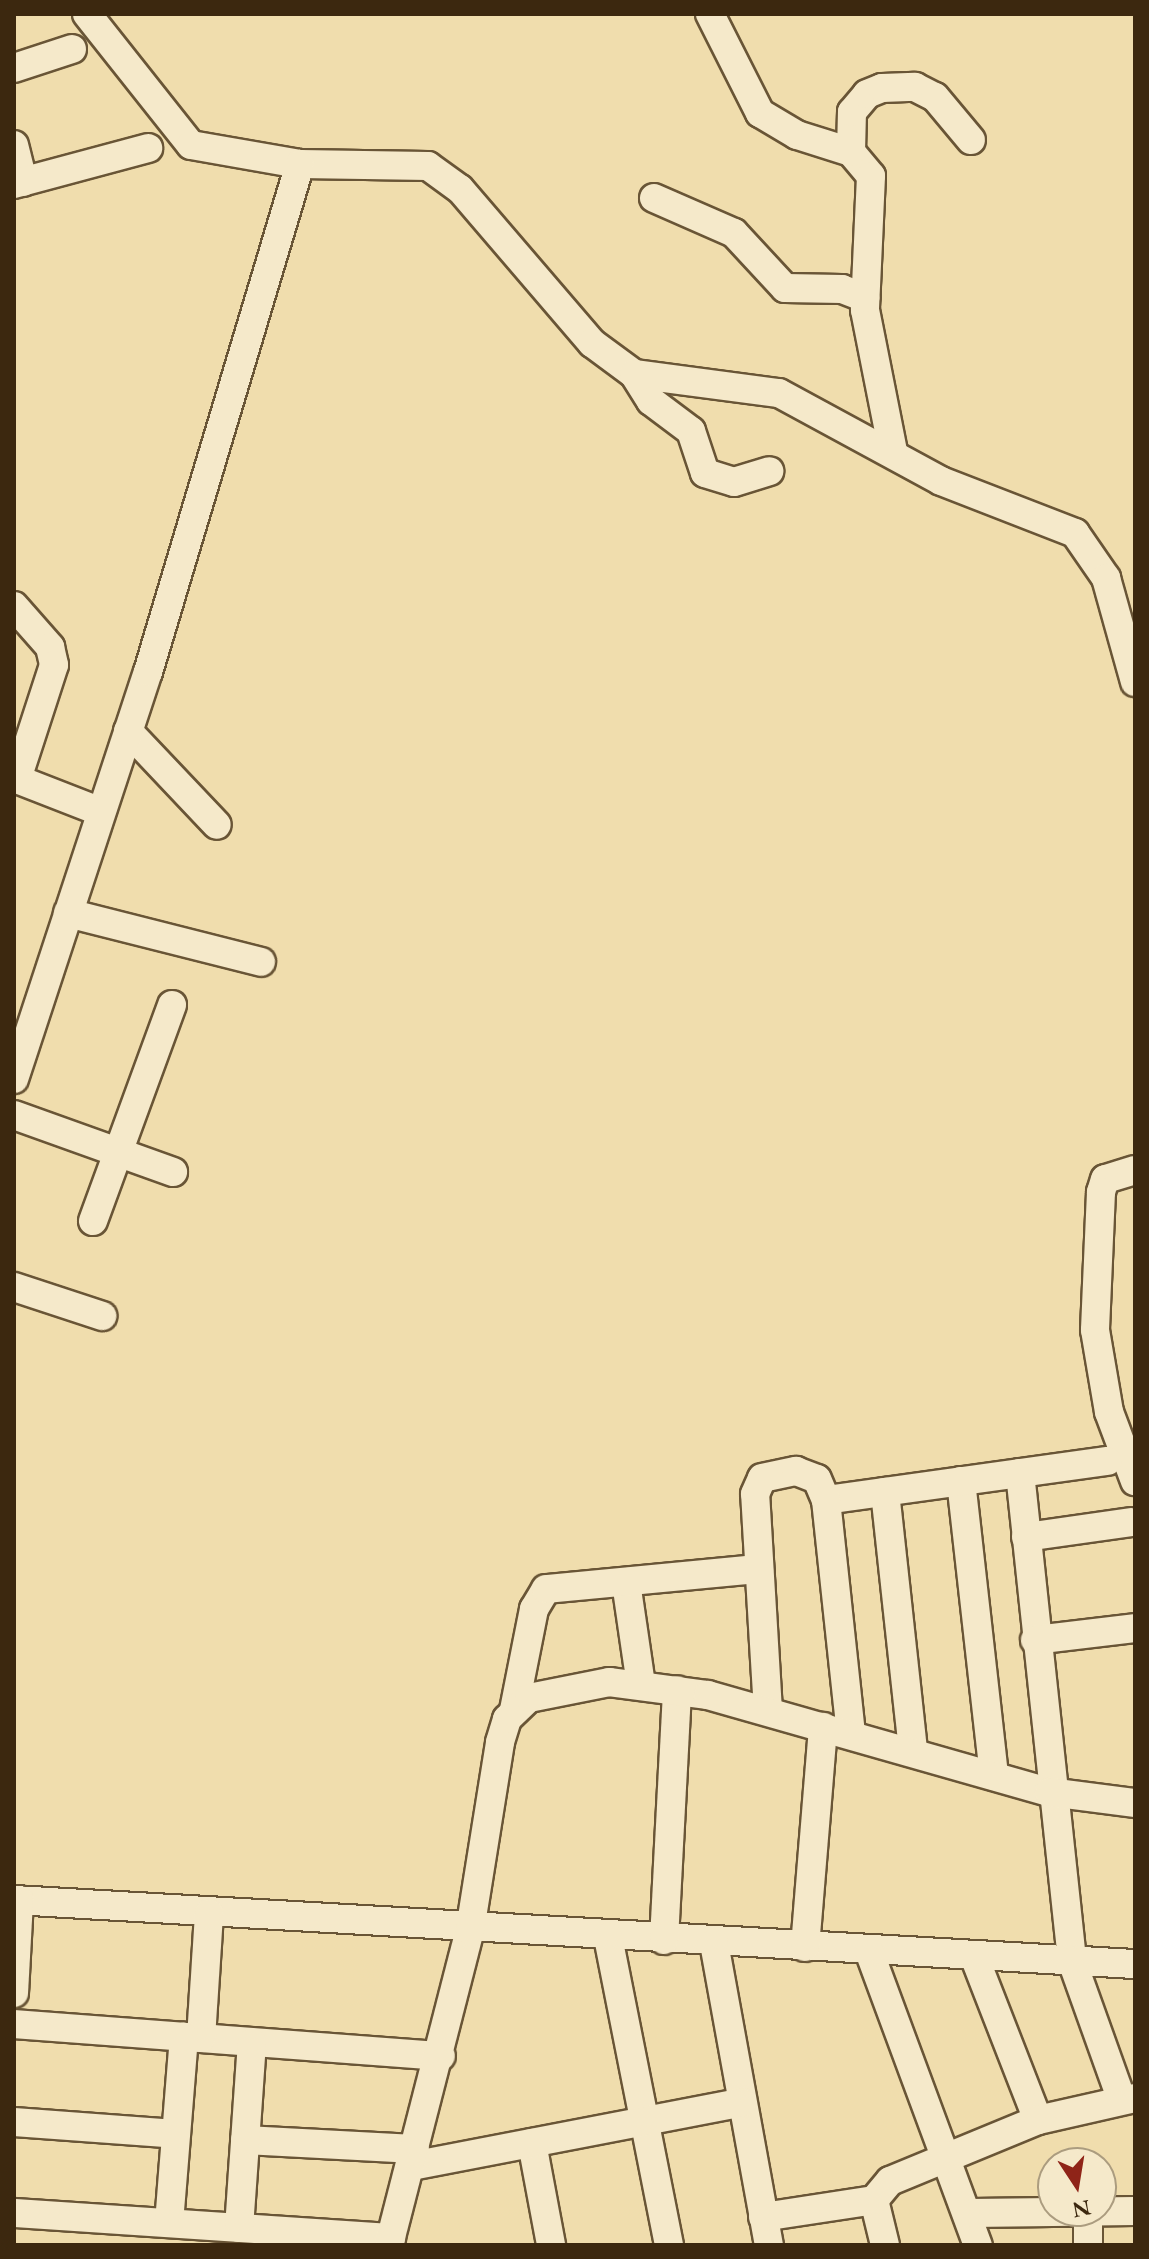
<!DOCTYPE html>
<style>
body{margin:0}
#map{position:relative;width:1149px;height:2259px;overflow:hidden;background:#f0ddad;font-family:"EB Garamond",serif}
div>[style]{position:absolute}
.roads{filter:drop-shadow(2px 0 #695536) drop-shadow(-2px 0 #695536) drop-shadow(0 2px #695536) drop-shadow(0 -2px #695536)}
.minor>*{height:28px;margin:-14px;padding:0 14px;transform-origin:14px;border-radius:14px;background:#f5e9ca}
span{translate:-50% -50%;white-space:nowrap;text-align:center;line-height:1.15;-webkit-text-stroke:8px #f5e9ca;paint-order:stroke}
.frame{position:absolute;inset:0;border:16px solid #3c280f;pointer-events:none}
.north{position:absolute;left:1037px;top:2147px;width:80px;height:80px;box-sizing:border-box;background:#f5e9ca;border:2px solid #ab9c7f;border-radius:50%;rotate:168deg;font-size:22px;font-weight:700;line-height:32px;text-align:center;color:#3c280f}
.north::after{content:'';display:block;margin:auto;width:28px;height:36px;background:#8f2418;clip-path:polygon(50% 0,100% 100%,50% 72%,0 100%)}
</style>
<div id="map">
<div class="roads">
<div class="minor">
<div style="left:87px;top:14px;width:167px;rotate:51.6deg"></div>
<div style="left:191px;top:145px;width:111px;rotate:9.9deg"></div>
<div style="left:300px;top:164px;width:128px;rotate:0.9deg"></div>
<div style="left:428px;top:166px;width:39px;rotate:36deg"></div>
<div style="left:460px;top:189px;width:203px;rotate:49.4deg"></div>
<div style="left:592px;top:343px;width:52px;rotate:36.4deg"></div>
<div style="left:634px;top:374px;width:146px;rotate:7.5deg"></div>
<div style="left:779px;top:393px;width:184px;rotate:28.5deg"></div>
<div style="left:941px;top:481px;width:144px;rotate:21.2deg"></div>
<div style="left:1075px;top:533px;width:55px;rotate:55.4deg"></div>
<div style="left:1106px;top:578px;width:108px;rotate:74.4deg"></div>
<div style="left:710px;top:14px;width:111px;rotate:63.2deg"></div>
<div style="left:760px;top:113px;width:43px;rotate:30.7deg"></div>
<div style="left:797px;top:135px;width:57px;rotate:17.5deg"></div>
<div style="left:851px;top:152px;width:31px;rotate:50deg"></div>
<div style="left:871px;top:176px;width:134px;rotate:92.6deg"></div>
<div style="left:865px;top:310px;width:145px;rotate:78.8deg"></div>
<div style="left:14px;top:68px;width:61px;rotate:-18.1deg"></div>
<div style="left:14px;top:145px;width:38px;rotate:76deg"></div>
<div style="left:851px;top:152px;width:40px;rotate:-88.6deg"></div>
<div style="left:852px;top:112px;width:23px;rotate:-50deg"></div>
<div style="left:867px;top:94px;width:16px;rotate:-22deg"></div>
<div style="left:882px;top:88px;width:33px;rotate:-2deg"></div>
<div style="left:915px;top:87px;width:22px;rotate:27deg"></div>
<div style="left:935px;top:97px;width:56px;rotate:50.1deg"></div>
<div style="left:14px;top:184px;width:139px;rotate:-15deg"></div>
<div style="left:654px;top:198px;width:87px;rotate:23.6deg"></div>
<div style="left:734px;top:233px;width:75px;rotate:47.2deg"></div>
<div style="left:785px;top:288px;width:57px;rotate:1deg"></div>
<div style="left:842px;top:289px;width:25px;rotate:21deg"></div>
<div style="left:634px;top:374px;width:32px;rotate:58deg"></div>
<div style="left:651px;top:401px;width:50px;rotate:36.9deg"></div>
<div style="left:691px;top:431px;width:44px;rotate:71.6deg"></div>
<div style="left:705px;top:473px;width:30px;rotate:17deg"></div>
<div style="left:734px;top:482px;width:37px;rotate:-17deg"></div>
<div style="left:14px;top:606px;width:55px;rotate:48.7deg"></div>
<div style="left:50px;top:647px;width:18px;rotate:77deg"></div>
<div style="left:54px;top:665px;width:120px;rotate:108deg"></div>
<div style="left:128px;top:731px;width:129px;rotate:46.6deg"></div>
<div style="left:14px;top:778px;width:93px;rotate:21.3deg"></div>
<div style="left:68px;top:913px;width:199px;rotate:14.2deg"></div>
<div style="left:14px;top:1079px;width:428px;rotate:-71.8deg"></div>
<div style="left:148px;top:672px;width:530px;rotate:-73.34deg"></div>
<div style="left:14px;top:1115px;width:169px;rotate:19.7deg"></div>
<div style="left:1135px;top:1170px;width:31px;rotate:163deg"></div>
<div style="left:1105px;top:1179px;width:14px;rotate:107deg"></div>
<div style="left:1101px;top:1192px;width:138px;rotate:92.5deg"></div>
<div style="left:1095px;top:1330px;width:83px;rotate:80.3deg"></div>
<div style="left:1109px;top:1412px;width:74px;rotate:69.4deg"></div>
<div style="left:93px;top:1221px;width:230px;rotate:-69.9deg"></div>
<div style="left:14px;top:1287px;width:93px;rotate:18.2deg"></div>
<div style="left:1020px;top:1473px;width:491px;rotate:83.9deg"></div>
<div style="left:1072px;top:1961px;width:145px;rotate:70.3deg"></div>
<div style="left:961px;top:1481px;width:297px;rotate:83.6deg"></div>
<div style="left:885px;top:1492px;width:259px;rotate:83.8deg"></div>
<div style="left:826px;top:1500px;width:284px;rotate:-7.9deg"></div>
<div style="left:1026px;top:1537px;width:106px;rotate:-8.1deg"></div>
<div style="left:626px;top:1582px;width:104px;rotate:81.7deg"></div>
<div style="left:1035px;top:1640px;width:101px;rotate:-6.8deg"></div>
<div style="left:514px;top:1710px;width:103px;rotate:-78.8deg"></div>
<div style="left:534px;top:1609px;width:23px;rotate:-59deg"></div>
<div style="left:546px;top:1589px;width:214px;rotate:-5.4deg"></div>
<div style="left:768px;top:1711px;width:217px;rotate:-93.4deg"></div>
<div style="left:755px;top:1494px;width:17px;rotate:-66deg"></div>
<div style="left:762px;top:1478px;width:35px;rotate:-12deg"></div>
<div style="left:796px;top:1471px;width:22px;rotate:21deg"></div>
<div style="left:817px;top:1479px;width:23px;rotate:67deg"></div>
<div style="left:826px;top:1500px;width:236px;rotate:83.9deg"></div>
<div style="left:14px;top:1900px;width:1123px;rotate:3.27deg"></div>
<div style="left:608px;top:1937px;width:314px;rotate:78.8deg"></div>
<div style="left:664px;top:1940px;width:250px;rotate:-87deg"></div>
<div style="left:714px;top:1943px;width:307px;rotate:79.7deg"></div>
<div style="left:805px;top:1947px;width:221px;rotate:-85.3deg"></div>
<div style="left:869px;top:1951px;width:314px;rotate:69.7deg"></div>
<div style="left:974px;top:1956px;width:176px;rotate:68.7deg"></div>
<div style="left:14px;top:1993px;width:93px;rotate:-86.9deg"></div>
<div style="left:14px;top:2024px;width:428px;rotate:4.3deg"></div>
<div style="left:201px;top:2038px;width:125px;rotate:-86.3deg"></div>
<div style="left:14px;top:2122px;width:162px;rotate:4.2deg"></div>
<div style="left:245px;top:2140px;width:170px;rotate:3deg"></div>
<div style="left:532px;top:2143px;width:104px;rotate:79.4deg"></div>
<div style="left:411px;top:2166px;width:337px;rotate:-10.9deg"></div>
<div style="left:1088px;top:2212px;width:33px;rotate:90deg"></div>
<div style="left:14px;top:2213px;width:378px;rotate:3.8deg"></div>
<div style="left:971px;top:2213px;width:164px;rotate:-0.7deg"></div>
<div style="left:763px;top:2217px;width:112px;rotate:-8.7deg"></div>
<div style="left:169px;top:2223px;width:187px;rotate:-85.4deg"></div>
<div style="left:239px;top:2228px;width:186px;rotate:-86deg"></div>
<div style="left:389px;top:2245px;width:325px;rotate:-75.6deg"></div>
<div style="left:470px;top:1930px;width:190px;rotate:-80.9deg"></div>
<div style="left:500px;top:1742px;width:24px;rotate:-73deg"></div>
<div style="left:507px;top:1719px;width:30px;rotate:-44deg"></div>
<div style="left:529px;top:1698px;width:82px;rotate:-11.3deg"></div>
<div style="left:609px;top:1682px;width:100px;rotate:7.5deg"></div>
<div style="left:708px;top:1695px;width:355px;rotate:15.9deg"></div>
<div style="left:1049px;top:1792px;width:87px;rotate:7.3deg"></div>
<div style="left:885px;top:2245px;width:46px;rotate:-103.7deg"></div>
<div style="left:874px;top:2200px;width:25px;rotate:-50deg"></div>
<div style="left:890px;top:2181px;width:160px;rotate:-22.4deg"></div>
<div style="left:1038px;top:2120px;width:99px;rotate:-12.8deg"></div>
</div>
</div>
<div class="frame"></div>
<div class="north">N</div>
</div>
